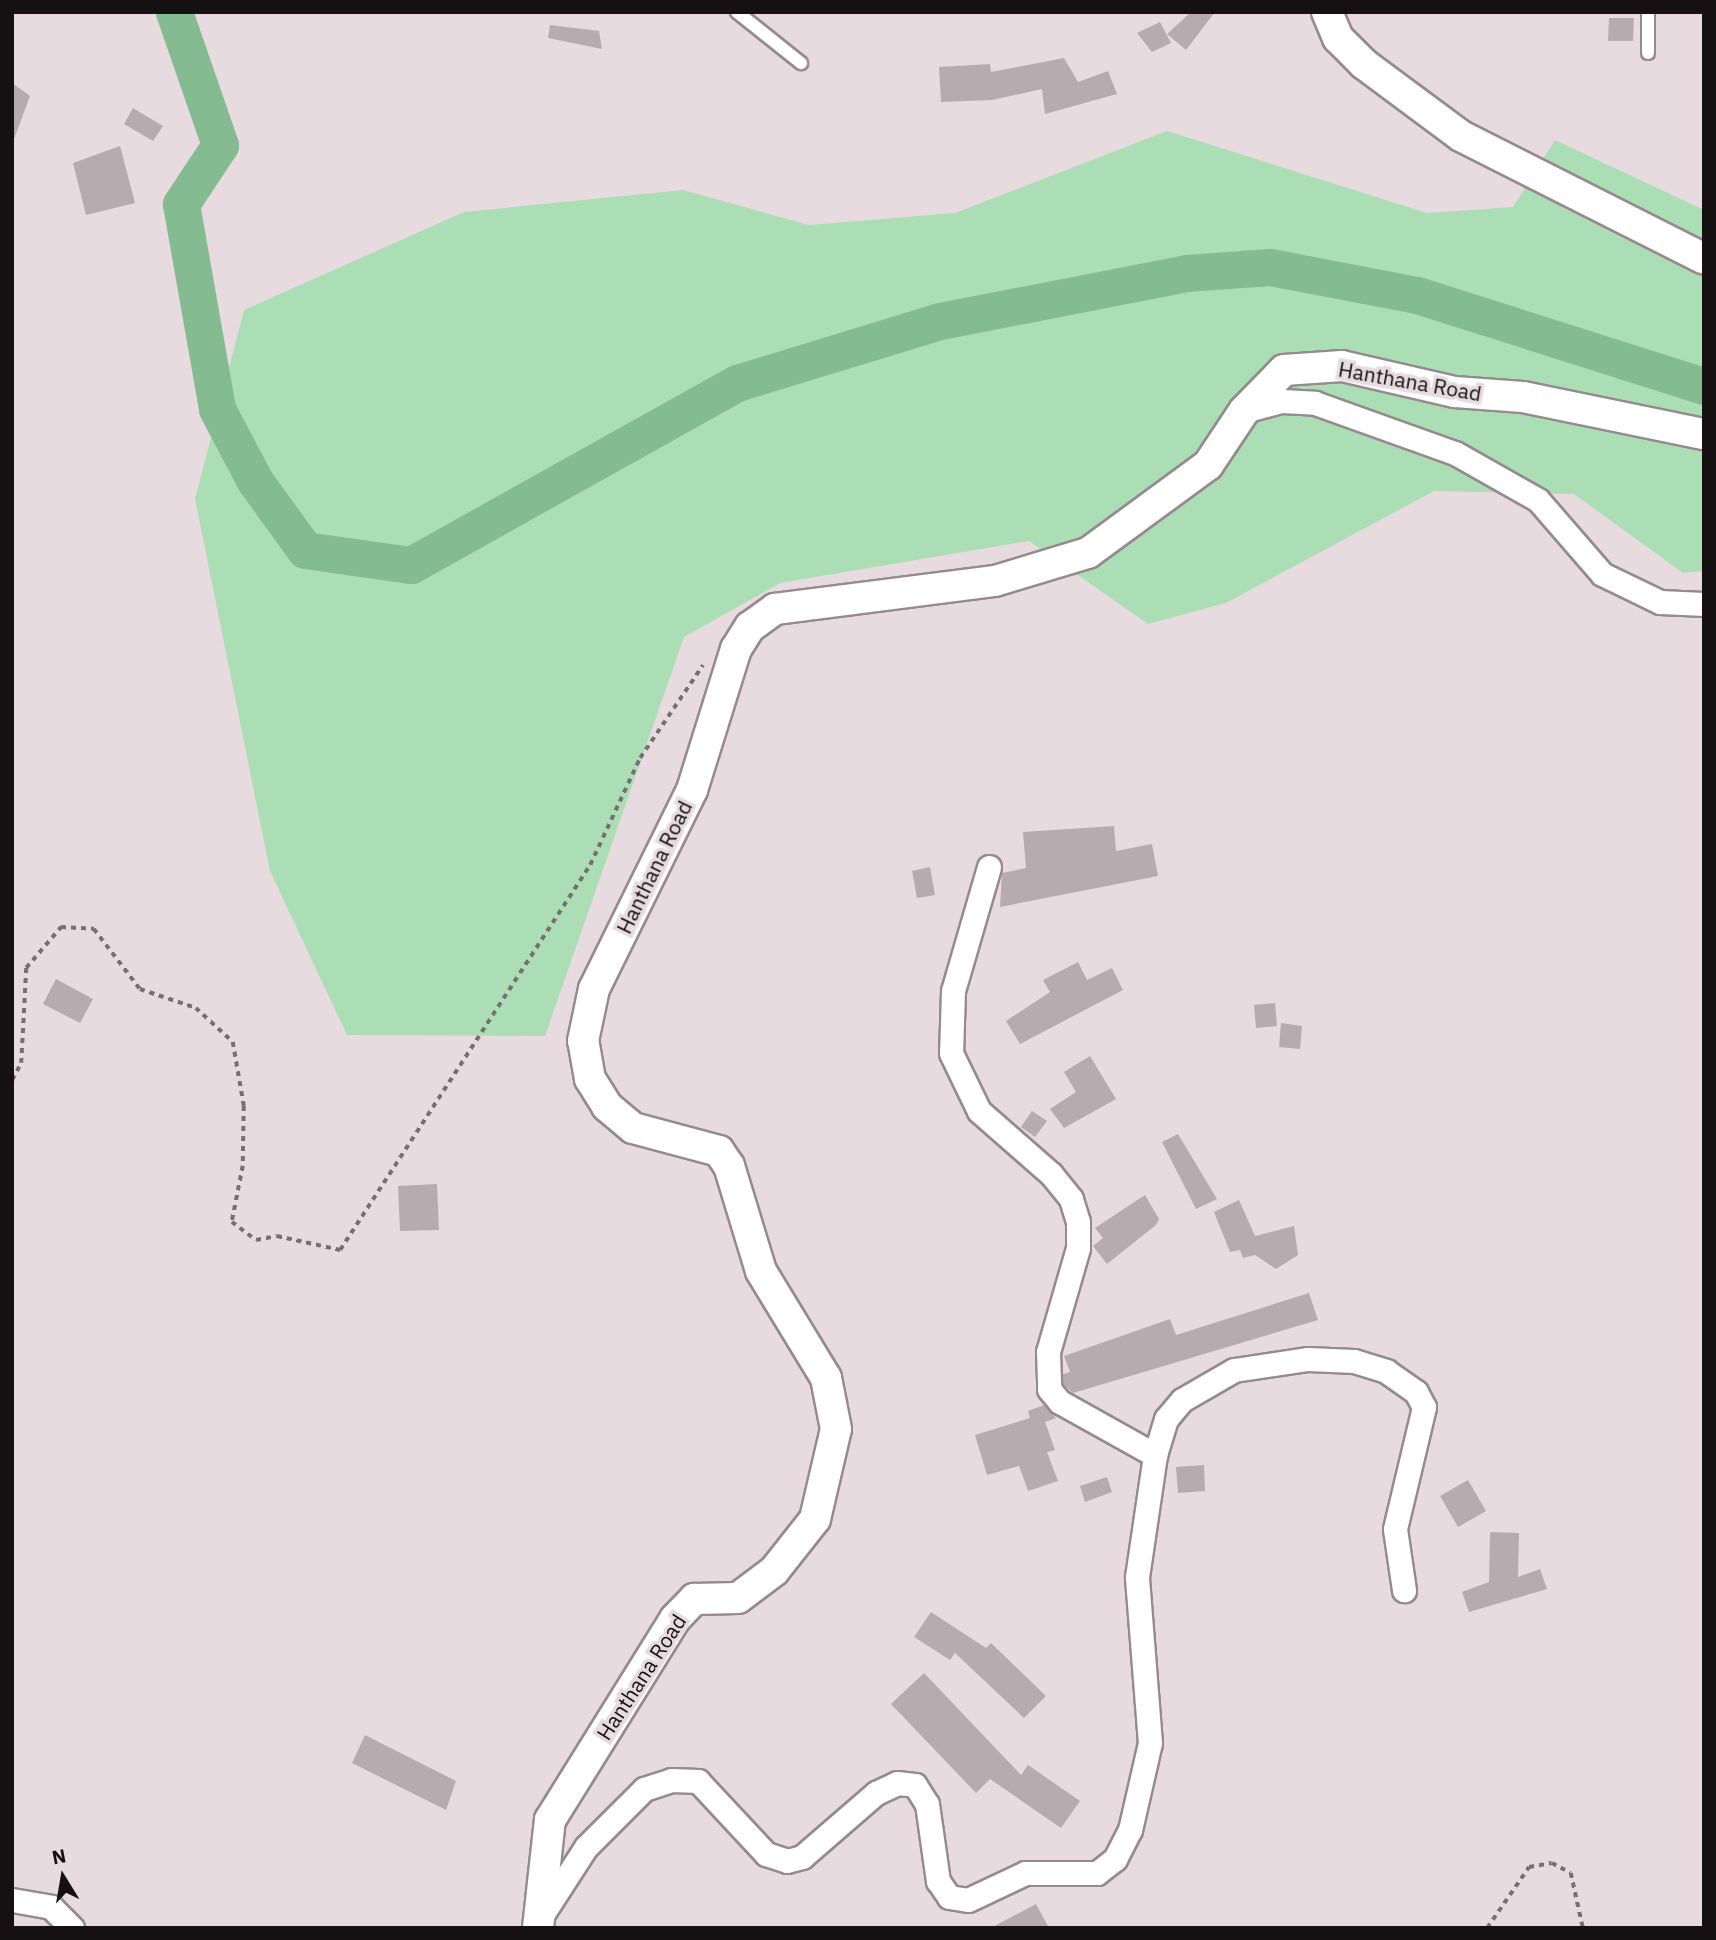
<!DOCTYPE html>
<style>
body{margin:0}
#map{position:relative;width:1716px;height:1940px;overflow:hidden;background:#e7dbdf;font-family:"IBM Plex Sans",sans-serif}
div>[style]{position:absolute}
.green>*{inset:0;background:#acdeb6}
.river>*{height:37px;margin:-18.5px;padding:0 18.5px;transform-origin:18.5px;border-radius:18.5px;background:#85bb91}
.building>*{inset:0;background:#b7abaf}
.path>*{height:3.5px;margin-top:-1.75px;transform-origin:0;background:repeating-linear-gradient(90deg,#776f72 0 5px,transparent 0 10px)}
.roads{filter:drop-shadow(2px 0 #968a8e) drop-shadow(-2px 0 #968a8e) drop-shadow(0 2px #968a8e) drop-shadow(0 -2px #968a8e)}
.service>*{height:12px;margin:-6px;padding:0 6px;transform-origin:6px;border-radius:6px;background:#fff}
.minor>*{height:23px;margin:-11.5px;padding:0 11.5px;transform-origin:11.5px;border-radius:11.5px;background:#fff}
.tertiary>*{height:30px;margin:-15px;padding:0 15px;transform-origin:15px;border-radius:15px;background:#fff}
span{translate:-50% -50%;white-space:nowrap;text-align:center;line-height:1.15;-webkit-text-stroke:7px #e7dbdf;paint-order:stroke}
.street-label{font-size:21px;color:#151112}
.frame{position:absolute;inset:0;border:14px solid #151112;pointer-events:none}
.north{position:absolute;left:28px;top:1842px;width:70px;height:70px;-webkit-text-stroke:5px #e7dbdf;paint-order:stroke;rotate:349deg;font-size:19px;font-weight:700;line-height:28px;text-align:center;color:#151112}
.north::after{content:'';display:block;margin:auto;width:24px;height:32px;background:#151112;clip-path:polygon(50% 0,100% 100%,50% 72%,0 100%)}
</style>
<div id="map">
<div class="green">
<div style="clip-path:polygon(1167px 131px,1427px 213px,1513px 207px,1555px 140px,1704px 210px,1704px 571px,1683px 573px,1574px 494px,1434px 491px,1226px 603px,1148px 624px,1029px 541px,780px 583px,684px 637px,545px 1036px,347px 1035px,270px 871px,195px 499px,244px 310px,464px 212px,683px 190px,809px 225px,955px 213px)"></div>
</div>
<div class="river">
<div style="left:174px;top:12px;width:141px;rotate:70.9deg"></div>
<div style="left:220px;top:145px;width:71px;rotate:123.5deg"></div>
<div style="left:181px;top:204px;width:208px;rotate:80deg"></div>
<div style="left:217px;top:409px;width:81px;rotate:62.2deg"></div>
<div style="left:255px;top:481px;width:85px;rotate:54.1deg"></div>
<div style="left:305px;top:550px;width:107px;rotate:8.1deg"></div>
<div style="left:411px;top:565px;width:373px;rotate:-29.2deg"></div>
<div style="left:737px;top:383px;width:212px;rotate:-17deg"></div>
<div style="left:940px;top:321px;width:251px;rotate:-11deg"></div>
<div style="left:1186px;top:273px;width:84px;rotate:-4.1deg"></div>
<div style="left:1270px;top:267px;width:150px;rotate:10.8deg"></div>
<div style="left:1417px;top:295px;width:301px;rotate:17.6deg"></div>
</div>
<div class="building">
<div style="clip-path:polygon(1191px 12px,1215px 12px,1186px 50px,1167px 34px)"></div>
<div style="clip-path:polygon(1609px 18px,1634px 18px,1633px 41px,1608px 41px)"></div>
<div style="clip-path:polygon(1160px 22px,1171px 43px,1152px 52px,1137px 33px)"></div>
<div style="clip-path:polygon(550px 25px,599px 31px,602px 49px,548px 38px)"></div>
<div style="clip-path:polygon(1064px 58px,1078px 82px,1108px 71px,1117px 94px,1045px 114px,1042px 89px,992px 100px,941px 102px,939px 67px,990px 64px,991px 72px)"></div>
<div style="clip-path:polygon(12px 83px,30px 96px,14px 139px,12px 138px)"></div>
<div style="clip-path:polygon(133px 108px,163px 126px,153px 141px,124px 124px)"></div>
<div style="clip-path:polygon(120px 146px,135px 203px,86px 215px,73px 163px)"></div>
<div style="clip-path:polygon(1114px 826px,1116px 851px,1152px 844px,1158px 876px,1000px 907px,1002px 873px,1026px 868px,1023px 832px)"></div>
<div style="clip-path:polygon(930px 867px,935px 895px,917px 898px,912px 871px)"></div>
<div style="clip-path:polygon(1078px 962px,1087px 980px,1112px 968px,1123px 990px,1020px 1044px,1006px 1021px,1050px 992px,1043px 980px)"></div>
<div style="clip-path:polygon(56px 979px,93px 999px,80px 1023px,43px 1004px)"></div>
<div style="clip-path:polygon(1275px 1003px,1277px 1026px,1256px 1028px,1254px 1005px)"></div>
<div style="clip-path:polygon(1281px 1023px,1302px 1026px,1300px 1049px,1279px 1047px)"></div>
<div style="clip-path:polygon(1090px 1056px,1116px 1099px,1064px 1128px,1050px 1109px,1076px 1092px,1064px 1072px)"></div>
<div style="clip-path:polygon(1032px 1111px,1047px 1121px,1035px 1137px,1021px 1127px)"></div>
<div style="clip-path:polygon(1178px 1134px,1217px 1199px,1196px 1209px,1162px 1142px)"></div>
<div style="clip-path:polygon(437px 1184px,439px 1230px,400px 1231px,398px 1186px)"></div>
<div style="clip-path:polygon(1145px 1195px,1159px 1219px,1156px 1225px,1107px 1264px,1093px 1246px,1103px 1238px,1095px 1228px)"></div>
<div style="clip-path:polygon(1239px 1200px,1255px 1236px,1294px 1226px,1298px 1255px,1276px 1269px,1255px 1255px,1243px 1258px,1240px 1250px,1230px 1252px,1214px 1212px)"></div>
<div style="clip-path:polygon(1309px 1293px,1318px 1320px,1073px 1393px,1063px 1384px,1063px 1374px,1070px 1372px,1064px 1356px,1170px 1319px,1176px 1335px)"></div>
<div style="clip-path:polygon(1044px 1405px,1056px 1418px,1045px 1422px,1055px 1450px,1047px 1452px,1058px 1481px,1028px 1491px,1019px 1466px,987px 1475px,975px 1435px,1030px 1418px,1028px 1411px)"></div>
<div style="clip-path:polygon(1204px 1465px,1205px 1491px,1178px 1493px,1176px 1467px)"></div>
<div style="clip-path:polygon(1107px 1477px,1112px 1492px,1085px 1502px,1080px 1486px)"></div>
<div style="clip-path:polygon(1468px 1480px,1486px 1511px,1458px 1527px,1440px 1496px)"></div>
<div style="clip-path:polygon(1490px 1532px,1519px 1533px,1518px 1577px,1540px 1569px,1547px 1589px,1469px 1612px,1462px 1592px,1489px 1582px)"></div>
<div style="clip-path:polygon(931px 1612px,986px 1648px,991px 1643px,1046px 1696px,1024px 1718px,955px 1653px,950px 1660px,914px 1637px)"></div>
<div style="clip-path:polygon(924px 1673px,1021px 1775px,1028px 1765px,1080px 1801px,1061px 1828px,990px 1779px,976px 1793px,891px 1704px)"></div>
<div style="clip-path:polygon(365px 1735px,456px 1781px,446px 1810px,352px 1763px)"></div>
<div style="clip-path:polygon(1036px 1904px,1049px 1928px,991px 1928px)"></div>
</div>
<div class="path">
<div style="left:12px;top:1080px;width:19px;rotate:-62deg"></div>
<div style="left:21px;top:1063px;width:95px;rotate:-87deg"></div>
<div style="left:26px;top:968px;width:54px;rotate:-49.5deg"></div>
<div style="left:61px;top:927px;width:33px;rotate:3deg"></div>
<div style="left:94px;top:929px;width:76px;rotate:52.5deg"></div>
<div style="left:140px;top:989px;width:59px;rotate:18.7deg"></div>
<div style="left:196px;top:1008px;width:50px;rotate:42.6deg"></div>
<div style="left:233px;top:1042px;width:65px;rotate:80.2deg"></div>
<div style="left:244px;top:1106px;width:60px;rotate:91deg"></div>
<div style="left:243px;top:1166px;width:57px;rotate:101.1deg"></div>
<div style="left:232px;top:1222px;width:30px;rotate:37deg"></div>
<div style="left:256px;top:1240px;width:21px;rotate:-11deg"></div>
<div style="left:277px;top:1236px;width:65px;rotate:12.5deg"></div>
<div style="left:340px;top:1250px;width:459px;rotate:-57deg"></div>
<div style="left:590px;top:865px;width:118px;rotate:-65deg"></div>
<div style="left:640px;top:758px;width:112px;rotate:-55.9deg"></div>
<div style="left:1487px;top:1928px;width:74px;rotate:-55.5deg"></div>
<div style="left:1529px;top:1867px;width:23px;rotate:-10deg"></div>
<div style="left:1552px;top:1863px;width:21px;rotate:28deg"></div>
<div style="left:1571px;top:1873px;width:56px;rotate:77.7deg"></div>
<div style="left:1695px;top:1928px;width:8px"></div>
</div>
<div class="roads">
<div class="service">
<div style="left:737px;top:12px;width:82px;rotate:38.6deg"></div>
<div style="left:1648px;top:53px;width:41px;rotate:-90deg"></div>
</div>
<div class="minor">
<div style="left:1244px;top:411px;width:39px;rotate:-15deg"></div>
<div style="left:1282px;top:401px;width:33px;rotate:3deg"></div>
<div style="left:1315px;top:403px;width:149px;rotate:19.7deg"></div>
<div style="left:1455px;top:453px;width:95px;rotate:29.5deg"></div>
<div style="left:1538px;top:500px;width:98px;rotate:49.1deg"></div>
<div style="left:1602px;top:574px;width:64px;rotate:25.8deg"></div>
<div style="left:1660px;top:602px;width:44px;rotate:2.6deg"></div>
<div style="left:989px;top:867px;width:129px;rotate:106.2deg"></div>
<div style="left:953px;top:991px;width:62px;rotate:91.8deg"></div>
<div style="left:951px;top:1053px;width:64px;rotate:64.2deg"></div>
<div style="left:979px;top:1111px;width:96px;rotate:41.2deg"></div>
<div style="left:1051px;top:1174px;width:32px;rotate:51deg"></div>
<div style="left:1071px;top:1199px;width:24px;rotate:73deg"></div>
<div style="left:1078px;top:1222px;width:26px;rotate:90deg"></div>
<div style="left:1078px;top:1248px;width:108px;rotate:106.1deg"></div>
<div style="left:1048px;top:1352px;width:37px;rotate:88deg"></div>
<div style="left:1049px;top:1389px;width:17px;rotate:50deg"></div>
<div style="left:1060px;top:1402px;width:109px;rotate:29.2deg"></div>
<div style="left:12px;top:1900px;width:40px;rotate:10deg"></div>
<div style="left:51px;top:1907px;width:30px;rotate:45deg"></div>
<div style="left:542px;top:1915px;width:81px;rotate:-57.1deg"></div>
<div style="left:586px;top:1847px;width:82px;rotate:-45deg"></div>
<div style="left:644px;top:1789px;width:28px;rotate:-18deg"></div>
<div style="left:671px;top:1780px;width:27px;rotate:2deg"></div>
<div style="left:698px;top:1781px;width:100px;rotate:47deg"></div>
<div style="left:766px;top:1854px;width:22px;rotate:18deg"></div>
<div style="left:787px;top:1861px;width:16px;rotate:-15deg"></div>
<div style="left:802px;top:1857px;width:98px;rotate:-40.9deg"></div>
<div style="left:876px;top:1793px;width:23px;rotate:-25deg"></div>
<div style="left:897px;top:1783px;width:18px;rotate:6deg"></div>
<div style="left:915px;top:1785px;width:22px;rotate:58deg"></div>
<div style="left:927px;top:1804px;width:78px;rotate:81.9deg"></div>
<div style="left:938px;top:1881px;width:19px;rotate:55deg"></div>
<div style="left:949px;top:1897px;width:19px;rotate:9deg"></div>
<div style="left:968px;top:1900px;width:63px;rotate:-25.3deg"></div>
<div style="left:1025px;top:1873px;width:72px"></div>
<div style="left:1097px;top:1873px;width:23px;rotate:-38deg"></div>
<div style="left:1115px;top:1859px;width:33px;rotate:-63deg"></div>
<div style="left:1130px;top:1830px;width:89px;rotate:-77.1deg"></div>
<div style="left:1150px;top:1743px;width:167px;rotate:-94.5deg"></div>
<div style="left:1137px;top:1577px;width:123px;rotate:-81.6deg"></div>
<div style="left:1155px;top:1455px;width:38px;rotate:-73deg"></div>
<div style="left:1166px;top:1419px;width:25px;rotate:-50deg"></div>
<div style="left:1182px;top:1400px;width:60px;rotate:-30deg"></div>
<div style="left:1234px;top:1370px;width:75px;rotate:-8.5deg"></div>
<div style="left:1308px;top:1359px;width:46px;rotate:2.5deg"></div>
<div style="left:1354px;top:1361px;width:34px;rotate:17deg"></div>
<div style="left:1386px;top:1371px;width:37px;rotate:35deg"></div>
<div style="left:1416px;top:1392px;width:17px;rotate:62deg"></div>
<div style="left:1424px;top:1407px;width:125px;rotate:103.4deg"></div>
<div style="left:1395px;top:1529px;width:62px;rotate:81.6deg"></div>
</div>
<div class="tertiary">
<div style="left:1327px;top:12px;width:28px;rotate:67deg"></div>
<div style="left:1338px;top:38px;width:37px;rotate:45deg"></div>
<div style="left:1364px;top:64px;width:121px;rotate:36.6deg"></div>
<div style="left:1461px;top:136px;width:272px;rotate:26.8deg"></div>
<div style="left:538px;top:1928px;width:109px;rotate:-83.7deg"></div>
<div style="left:550px;top:1820px;width:237px;rotate:-58.1deg"></div>
<div style="left:675px;top:1619px;width:28px;rotate:-46deg"></div>
<div style="left:694px;top:1599px;width:44px;rotate:-1.3deg"></div>
<div style="left:738px;top:1598px;width:45px;rotate:-36.9deg"></div>
<div style="left:774px;top:1571px;width:66px;rotate:-51.7deg"></div>
<div style="left:815px;top:1519px;width:92px;rotate:-76.9deg"></div>
<div style="left:836px;top:1429px;width:52px;rotate:-101.1deg"></div>
<div style="left:826px;top:1378px;width:125px;rotate:-121.3deg"></div>
<div style="left:761px;top:1271px;width:110px;rotate:-106.9deg"></div>
<div style="left:729px;top:1166px;width:18px;rotate:-124deg"></div>
<div style="left:719px;top:1151px;width:89px;rotate:-165deg"></div>
<div style="left:633px;top:1128px;width:34px;rotate:-140deg"></div>
<div style="left:607px;top:1106px;width:32px;rotate:-122deg"></div>
<div style="left:590px;top:1079px;width:39px;rotate:-100deg"></div>
<div style="left:583px;top:1041px;width:53px;rotate:-78.1deg"></div>
<div style="left:594px;top:989px;width:222px;rotate:-63.8deg"></div>
<div style="left:692px;top:790px;width:148px;rotate:-72.7deg"></div>
<div style="left:736px;top:649px;width:26px;rotate:-58deg"></div>
<div style="left:750px;top:627px;width:31px;rotate:-36deg"></div>
<div style="left:775px;top:609px;width:222px;rotate:-7.3deg"></div>
<div style="left:995px;top:581px;width:97px;rotate:-16.8deg"></div>
<div style="left:1088px;top:553px;width:149px;rotate:-36.3deg"></div>
<div style="left:1208px;top:465px;width:65px;rotate:-56.3deg"></div>
<div style="left:1244px;top:411px;width:57px;rotate:-45.7deg"></div>
<div style="left:1284px;top:370px;width:58px;rotate:-3.9deg"></div>
<div style="left:1342px;top:366px;width:116px;rotate:13deg"></div>
<div style="left:1455px;top:392px;width:68px;rotate:4.2deg"></div>
<div style="left:1523px;top:397px;width:185px;rotate:11.6deg"></div>
</div>
</div>
<div class="street-label">
<span style="left:1410px;top:381px;rotate:10deg">Hanthana Road</span>
<span style="left:654px;top:867px;rotate:-64deg">Hanthana Road</span>
<span style="left:641px;top:1677px;rotate:-57deg">Hanthana Road</span>
</div>
<div class="frame"></div>
<div class="north">N</div>
</div>
